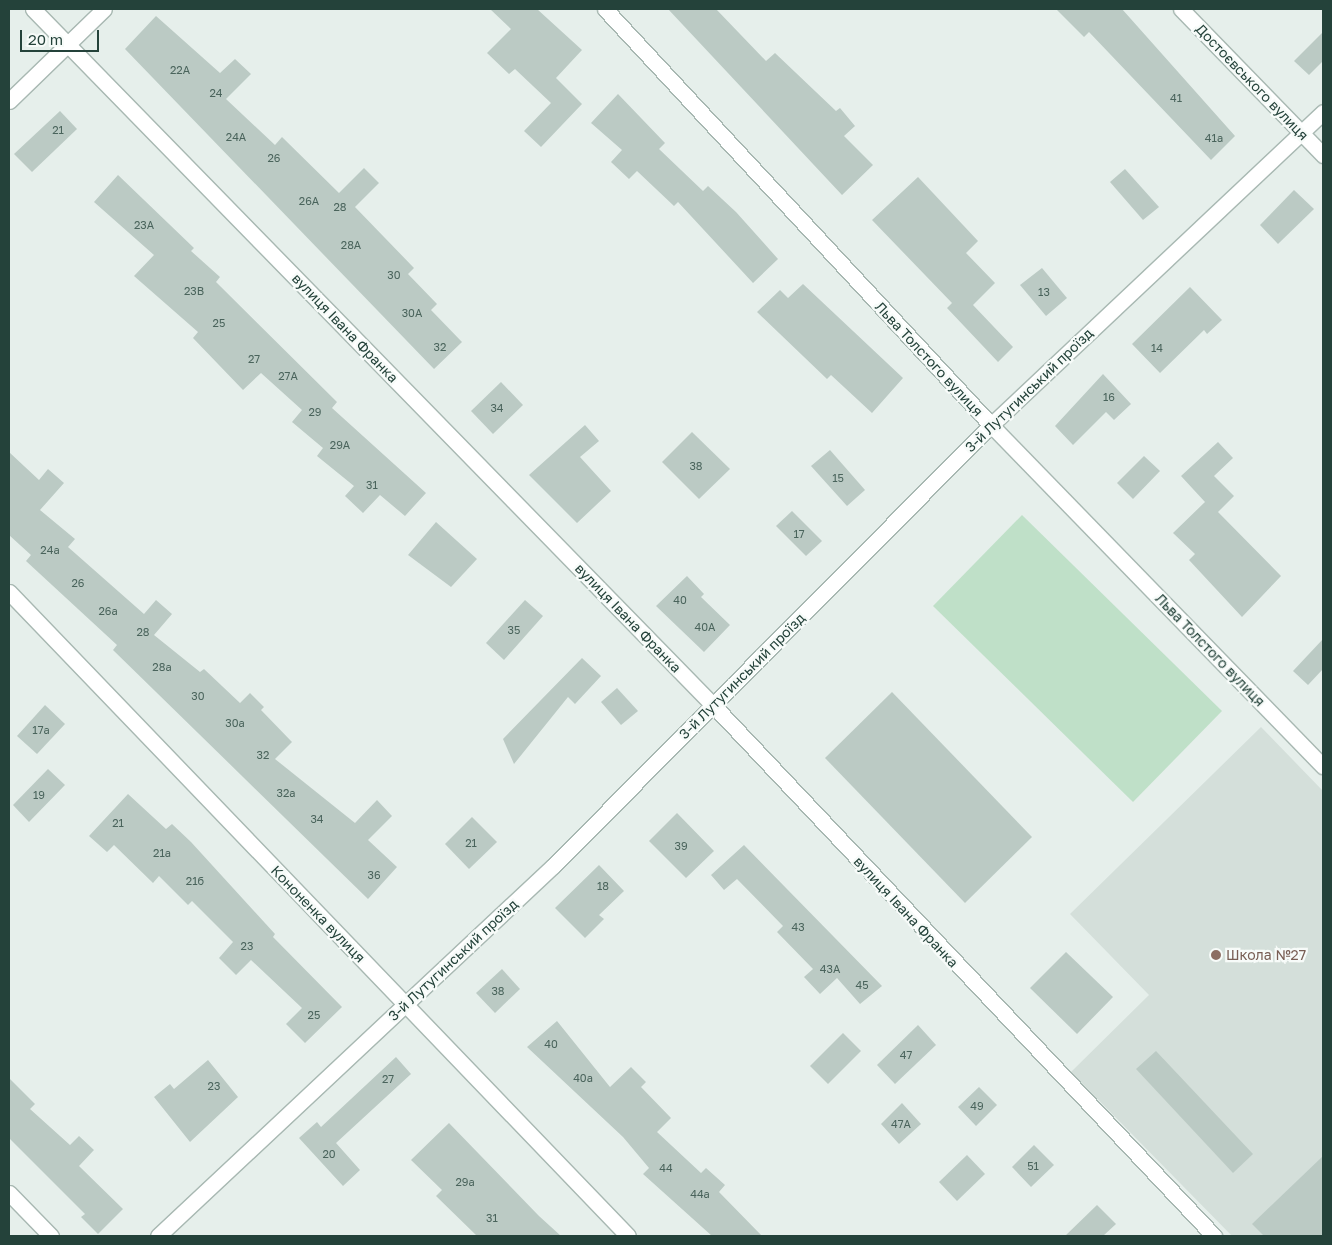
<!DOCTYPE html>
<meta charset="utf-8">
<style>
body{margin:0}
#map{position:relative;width:1332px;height:1245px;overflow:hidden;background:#e6efeb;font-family:"Golos Text",sans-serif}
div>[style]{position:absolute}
.built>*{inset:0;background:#d4dfda}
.green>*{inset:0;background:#bfe0c8}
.building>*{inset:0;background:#bbcac4}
.roads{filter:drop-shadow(1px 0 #a8b8b2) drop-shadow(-1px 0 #a8b8b2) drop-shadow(0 1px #a8b8b2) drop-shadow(0 -1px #a8b8b2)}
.street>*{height:15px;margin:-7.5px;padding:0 7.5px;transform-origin:7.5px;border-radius:7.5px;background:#fff}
.dots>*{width:14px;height:14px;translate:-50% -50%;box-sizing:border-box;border:2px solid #f7fbf9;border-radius:50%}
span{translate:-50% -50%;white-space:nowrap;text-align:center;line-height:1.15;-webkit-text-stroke:4.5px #f7fbf9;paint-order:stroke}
.number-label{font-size:11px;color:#4a645c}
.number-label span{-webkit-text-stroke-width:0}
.street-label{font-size:14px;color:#24423a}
.education-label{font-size:14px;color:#785e54}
.left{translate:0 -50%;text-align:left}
.frame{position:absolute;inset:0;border:10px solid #24423a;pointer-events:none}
.scale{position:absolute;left:20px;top:30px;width:79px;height:22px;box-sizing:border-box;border:2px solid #24423a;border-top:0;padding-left:6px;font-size:15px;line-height:18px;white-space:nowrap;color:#24423a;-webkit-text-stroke:4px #f7fbf9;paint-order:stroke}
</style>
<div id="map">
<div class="built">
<div style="clip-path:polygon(1261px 727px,1323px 791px,1323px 1236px,1232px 1236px,1071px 1072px,1149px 995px,1070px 914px)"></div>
</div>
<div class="green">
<div style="clip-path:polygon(1022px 515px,1222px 711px,1133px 802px,933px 606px)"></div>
</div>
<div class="building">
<div style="clip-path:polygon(490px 9px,537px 9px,582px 50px,556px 78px,582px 104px,541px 147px,524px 131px,551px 103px,515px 69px,509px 74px,487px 53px,511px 29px)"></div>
<div style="clip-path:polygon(668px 9px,716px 9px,766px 61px,775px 53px,836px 111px,840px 108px,855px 126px,844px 136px,873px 165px,842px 195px)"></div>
<div style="clip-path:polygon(1056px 9px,1122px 9px,1235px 136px,1211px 160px,1089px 32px,1084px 37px)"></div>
<div style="clip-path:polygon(156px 16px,220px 73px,235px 59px,251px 74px,226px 99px,275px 145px,282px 137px,339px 193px,364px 168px,379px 183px,355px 207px,414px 268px,408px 274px,437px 304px,431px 310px,462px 342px,434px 369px,125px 49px)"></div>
<div style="clip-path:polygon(1323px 32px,1323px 61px,1309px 75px,1294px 61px)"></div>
<div style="clip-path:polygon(618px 94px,665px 143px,659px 149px,703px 191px,708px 186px,736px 212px,778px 259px,753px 283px,678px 202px,674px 206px,637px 171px,629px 179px,611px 162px,622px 150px,591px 123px)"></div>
<div style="clip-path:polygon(60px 111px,77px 129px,32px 172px,14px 154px)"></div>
<div style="clip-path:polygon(1125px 169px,1159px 207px,1143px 220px,1110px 182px)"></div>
<div style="clip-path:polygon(118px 175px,194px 248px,191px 251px,220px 277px,216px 282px,337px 402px,332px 408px,426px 493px,405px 516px,380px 495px,363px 513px,345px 496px,354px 486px,317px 456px,323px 448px,292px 422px,302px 410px,261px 373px,243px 390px,193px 338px,198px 332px,134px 276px,154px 255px,94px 202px)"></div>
<div style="clip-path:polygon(918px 177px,978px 241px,966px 253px,995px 283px,973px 305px,1013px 347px,998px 362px,947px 308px,952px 303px,872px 220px)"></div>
<div style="clip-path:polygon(1294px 190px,1314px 209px,1278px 244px,1260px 225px)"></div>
<div style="clip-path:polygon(1042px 268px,1067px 298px,1046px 316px,1020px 285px)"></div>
<div style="clip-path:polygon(803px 284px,903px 378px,872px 413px,831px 375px,827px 379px,757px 312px,780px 290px,788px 298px)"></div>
<div style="clip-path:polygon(1190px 287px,1222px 320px,1207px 334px,1204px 330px,1160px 373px,1132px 344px)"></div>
<div style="clip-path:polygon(1103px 374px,1131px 404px,1114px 420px,1106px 412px,1073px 445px,1055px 426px)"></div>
<div style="clip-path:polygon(501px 382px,523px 405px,493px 434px,471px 411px)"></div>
<div style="clip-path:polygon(585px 425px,599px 441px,580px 457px,611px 491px,577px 523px,529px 475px)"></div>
<div style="clip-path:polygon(692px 432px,730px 469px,699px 499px,662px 462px)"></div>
<div style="clip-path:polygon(1218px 442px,1233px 458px,1214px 476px,1234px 496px,1218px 512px,1281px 576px,1242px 617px,1189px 560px,1195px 554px,1173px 533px,1205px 502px,1181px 476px)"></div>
<div style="clip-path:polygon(830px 450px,865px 490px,847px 506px,811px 466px)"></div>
<div style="clip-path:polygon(9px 452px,39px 480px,48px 469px,64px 483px,40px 510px,75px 539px,68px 547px,144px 614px,156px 600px,172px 614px,154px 635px,200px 672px,204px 669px,240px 703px,250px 693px,264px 707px,261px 710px,292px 742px,275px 759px,355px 823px,377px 800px,392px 816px,368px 840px,397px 867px,368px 899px,113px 650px,117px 645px,26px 561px,31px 555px,9px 535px)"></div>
<div style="clip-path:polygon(1144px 456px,1160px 471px,1133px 499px,1117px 483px)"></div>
<div style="clip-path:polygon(792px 511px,822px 541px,806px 556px,776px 526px)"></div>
<div style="clip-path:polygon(436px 522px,477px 559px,451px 587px,408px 555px)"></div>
<div style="clip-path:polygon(687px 576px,704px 594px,701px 597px,730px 625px,704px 652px,656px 606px)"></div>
<div style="clip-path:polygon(525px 600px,543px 616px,504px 660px,486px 643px)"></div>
<div style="clip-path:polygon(1323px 639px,1323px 669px,1308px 685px,1293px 671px)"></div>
<div style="clip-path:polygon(582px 658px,601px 676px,575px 704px,568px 697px,514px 764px,503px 739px)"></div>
<div style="clip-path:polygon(617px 688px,638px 711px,621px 725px,601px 702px)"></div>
<div style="clip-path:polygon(892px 692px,1032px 837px,965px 903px,825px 758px)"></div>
<div style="clip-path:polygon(45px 705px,65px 724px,37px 754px,17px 736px)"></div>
<div style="clip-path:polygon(48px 769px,65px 785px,29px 822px,13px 805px)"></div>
<div style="clip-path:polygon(128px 794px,166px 829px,172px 824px,191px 842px,275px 934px,273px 937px,342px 1007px,305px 1043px,286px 1024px,302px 1008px,251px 960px,236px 975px,219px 958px,233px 942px,192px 901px,188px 905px,159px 876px,153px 883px,114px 845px,107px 852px,89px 836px)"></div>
<div style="clip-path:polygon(677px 813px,714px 851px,686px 878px,649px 841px)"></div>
<div style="clip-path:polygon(472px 817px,497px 842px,469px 869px,445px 844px)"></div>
<div style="clip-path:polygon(744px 845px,882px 986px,860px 1004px,837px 978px,820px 994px,804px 977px,813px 969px,777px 932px,783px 926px,737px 879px,724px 890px,711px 875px)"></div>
<div style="clip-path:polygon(599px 865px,624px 891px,599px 915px,604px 919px,585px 938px,555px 908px)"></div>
<div style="clip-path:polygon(1066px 952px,1113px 997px,1077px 1034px,1030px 988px)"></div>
<div style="clip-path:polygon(502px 969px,520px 989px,495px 1013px,476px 993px)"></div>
<div style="clip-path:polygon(557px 1021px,610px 1087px,631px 1067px,646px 1082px,641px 1087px,671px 1118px,657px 1132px,701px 1173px,706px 1168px,725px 1185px,719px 1192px,762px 1236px,712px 1236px,643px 1174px,649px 1168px,623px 1137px,527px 1047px)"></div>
<div style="clip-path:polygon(918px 1025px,936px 1045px,895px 1084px,877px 1065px)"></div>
<div style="clip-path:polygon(843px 1033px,861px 1051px,828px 1084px,810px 1066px)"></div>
<div style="clip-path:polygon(1156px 1051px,1253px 1154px,1233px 1173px,1136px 1069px)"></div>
<div style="clip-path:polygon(396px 1057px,411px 1074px,336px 1143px,360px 1170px,343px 1186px,299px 1138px,317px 1122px,321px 1127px)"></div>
<div style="clip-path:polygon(208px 1060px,238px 1097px,190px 1142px,154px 1097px,170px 1084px,174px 1089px)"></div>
<div style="clip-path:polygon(9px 1078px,35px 1104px,30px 1109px,70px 1145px,79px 1136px,94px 1150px,79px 1166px,123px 1209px,98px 1234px,81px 1217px,85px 1214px,9px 1138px)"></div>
<div style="clip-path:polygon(979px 1087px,997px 1105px,976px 1126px,958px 1107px)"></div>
<div style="clip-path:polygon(902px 1103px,921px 1124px,899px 1144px,881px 1124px)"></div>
<div style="clip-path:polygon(449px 1123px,539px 1216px,561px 1236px,477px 1236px,436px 1196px,442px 1190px,411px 1160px)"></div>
<div style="clip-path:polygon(1034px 1145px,1054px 1165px,1031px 1187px,1012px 1167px)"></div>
<div style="clip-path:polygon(967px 1155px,985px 1174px,957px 1201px,939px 1182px)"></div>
<div style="clip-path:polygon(1323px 1156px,1323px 1236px,1264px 1236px,1252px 1224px)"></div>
<div style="clip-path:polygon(1097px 1205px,1116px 1224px,1103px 1236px,1065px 1236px)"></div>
</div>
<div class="roads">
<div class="street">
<div style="left:33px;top:9px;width:974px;rotate:45.67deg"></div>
<div style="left:714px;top:706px;width:729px;rotate:46.67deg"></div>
<div style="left:605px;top:9px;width:567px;rotate:47.14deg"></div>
<div style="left:991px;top:425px;width:476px;rotate:45.8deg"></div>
<div style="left:1181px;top:9px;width:204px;rotate:45.8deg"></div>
<div style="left:9px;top:101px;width:132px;rotate:-44.1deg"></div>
<div style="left:9px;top:592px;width:893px;rotate:46.13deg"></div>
<div style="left:9px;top:1193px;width:60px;rotate:45.7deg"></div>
<div style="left:158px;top:1236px;width:541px;rotate:-43.13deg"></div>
<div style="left:553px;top:866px;width:622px;rotate:-45.2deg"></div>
<div style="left:991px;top:425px;width:456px;rotate:-43.3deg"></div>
</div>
</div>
<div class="dots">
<div style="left:1216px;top:955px;background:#8d6e63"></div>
</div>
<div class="number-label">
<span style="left:180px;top:70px">22А</span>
<span style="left:216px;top:93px">24</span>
<span style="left:1176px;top:98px">41</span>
<span style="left:58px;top:130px">21</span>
<span style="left:236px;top:137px">24А</span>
<span style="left:1214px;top:138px">41а</span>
<span style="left:274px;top:158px">26</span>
<span style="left:309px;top:201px">26А</span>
<span style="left:340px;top:207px">28</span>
<span style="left:144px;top:225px">23А</span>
<span style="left:351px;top:245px">28А</span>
<span style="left:394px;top:275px">30</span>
<span style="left:194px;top:291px">23В</span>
<span style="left:1044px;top:292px">13</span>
<span style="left:412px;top:313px">30А</span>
<span style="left:219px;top:323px">25</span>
<span style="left:440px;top:347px">32</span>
<span style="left:1157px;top:348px">14</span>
<span style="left:254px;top:359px">27</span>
<span style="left:288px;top:376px">27А</span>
<span style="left:1109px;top:397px">16</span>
<span style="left:497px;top:408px">34</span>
<span style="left:315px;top:412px">29</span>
<span style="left:340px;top:445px">29А</span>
<span style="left:696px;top:466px">38</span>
<span style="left:838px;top:478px">15</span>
<span style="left:372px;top:485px">31</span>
<span style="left:799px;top:534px">17</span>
<span style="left:50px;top:550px">24а</span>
<span style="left:78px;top:583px">26</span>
<span style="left:680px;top:600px">40</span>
<span style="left:108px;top:611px">26а</span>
<span style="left:705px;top:627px">40А</span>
<span style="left:514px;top:630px">35</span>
<span style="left:143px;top:632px">28</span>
<span style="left:162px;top:667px">28а</span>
<span style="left:198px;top:696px">30</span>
<span style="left:235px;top:723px">30а</span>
<span style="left:41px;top:730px">17а</span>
<span style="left:263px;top:755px">32</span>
<span style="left:286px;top:793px">32а</span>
<span style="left:39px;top:795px">19</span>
<span style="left:317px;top:819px">34</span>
<span style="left:118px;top:823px">21</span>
<span style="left:471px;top:843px">21</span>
<span style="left:681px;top:846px">39</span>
<span style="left:162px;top:853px">21а</span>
<span style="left:374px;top:875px">36</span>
<span style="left:195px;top:881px">21б</span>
<span style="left:603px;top:886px">18</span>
<span style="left:798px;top:927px">43</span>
<span style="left:247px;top:946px">23</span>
<span style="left:830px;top:969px">43А</span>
<span style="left:862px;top:985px">45</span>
<span style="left:498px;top:991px">38</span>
<span style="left:314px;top:1015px">25</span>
<span style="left:551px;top:1044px">40</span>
<span style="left:906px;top:1055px">47</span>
<span style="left:583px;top:1078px">40а</span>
<span style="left:388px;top:1079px">27</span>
<span style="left:214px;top:1086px">23</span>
<span style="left:977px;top:1106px">49</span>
<span style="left:901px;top:1124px">47А</span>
<span style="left:329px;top:1154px">20</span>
<span style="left:1033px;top:1166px">51</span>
<span style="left:666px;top:1168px">44</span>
<span style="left:465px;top:1182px">29а</span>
<span style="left:700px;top:1194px">44а</span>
<span style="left:492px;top:1218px">31</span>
</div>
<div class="street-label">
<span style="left:1252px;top:82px;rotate:46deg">Достоєвського вулиця</span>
<span style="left:345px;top:328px;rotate:46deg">вулиця Івана Франка</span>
<span style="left:929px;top:359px;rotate:47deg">Льва Толстого вулиця</span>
<span style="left:1029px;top:390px;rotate:-44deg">3-й Лутугинський проїзд</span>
<span style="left:628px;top:618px;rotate:46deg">вулиця Івана Франка</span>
<span style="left:1210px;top:650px;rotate:46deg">Льва Толстого вулиця</span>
<span style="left:742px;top:676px;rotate:-45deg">3-й Лутугинський проїзд</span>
<span style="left:906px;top:912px;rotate:47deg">вулиця Івана Франка</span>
<span style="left:318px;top:914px;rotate:46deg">Кононенка вулиця</span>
<span style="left:453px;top:960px;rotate:-43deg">3-й Лутугинський проїзд</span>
</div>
<div class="education-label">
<span class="left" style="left:1226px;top:955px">Школа №27</span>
</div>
<div class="frame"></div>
<div class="scale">20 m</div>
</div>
